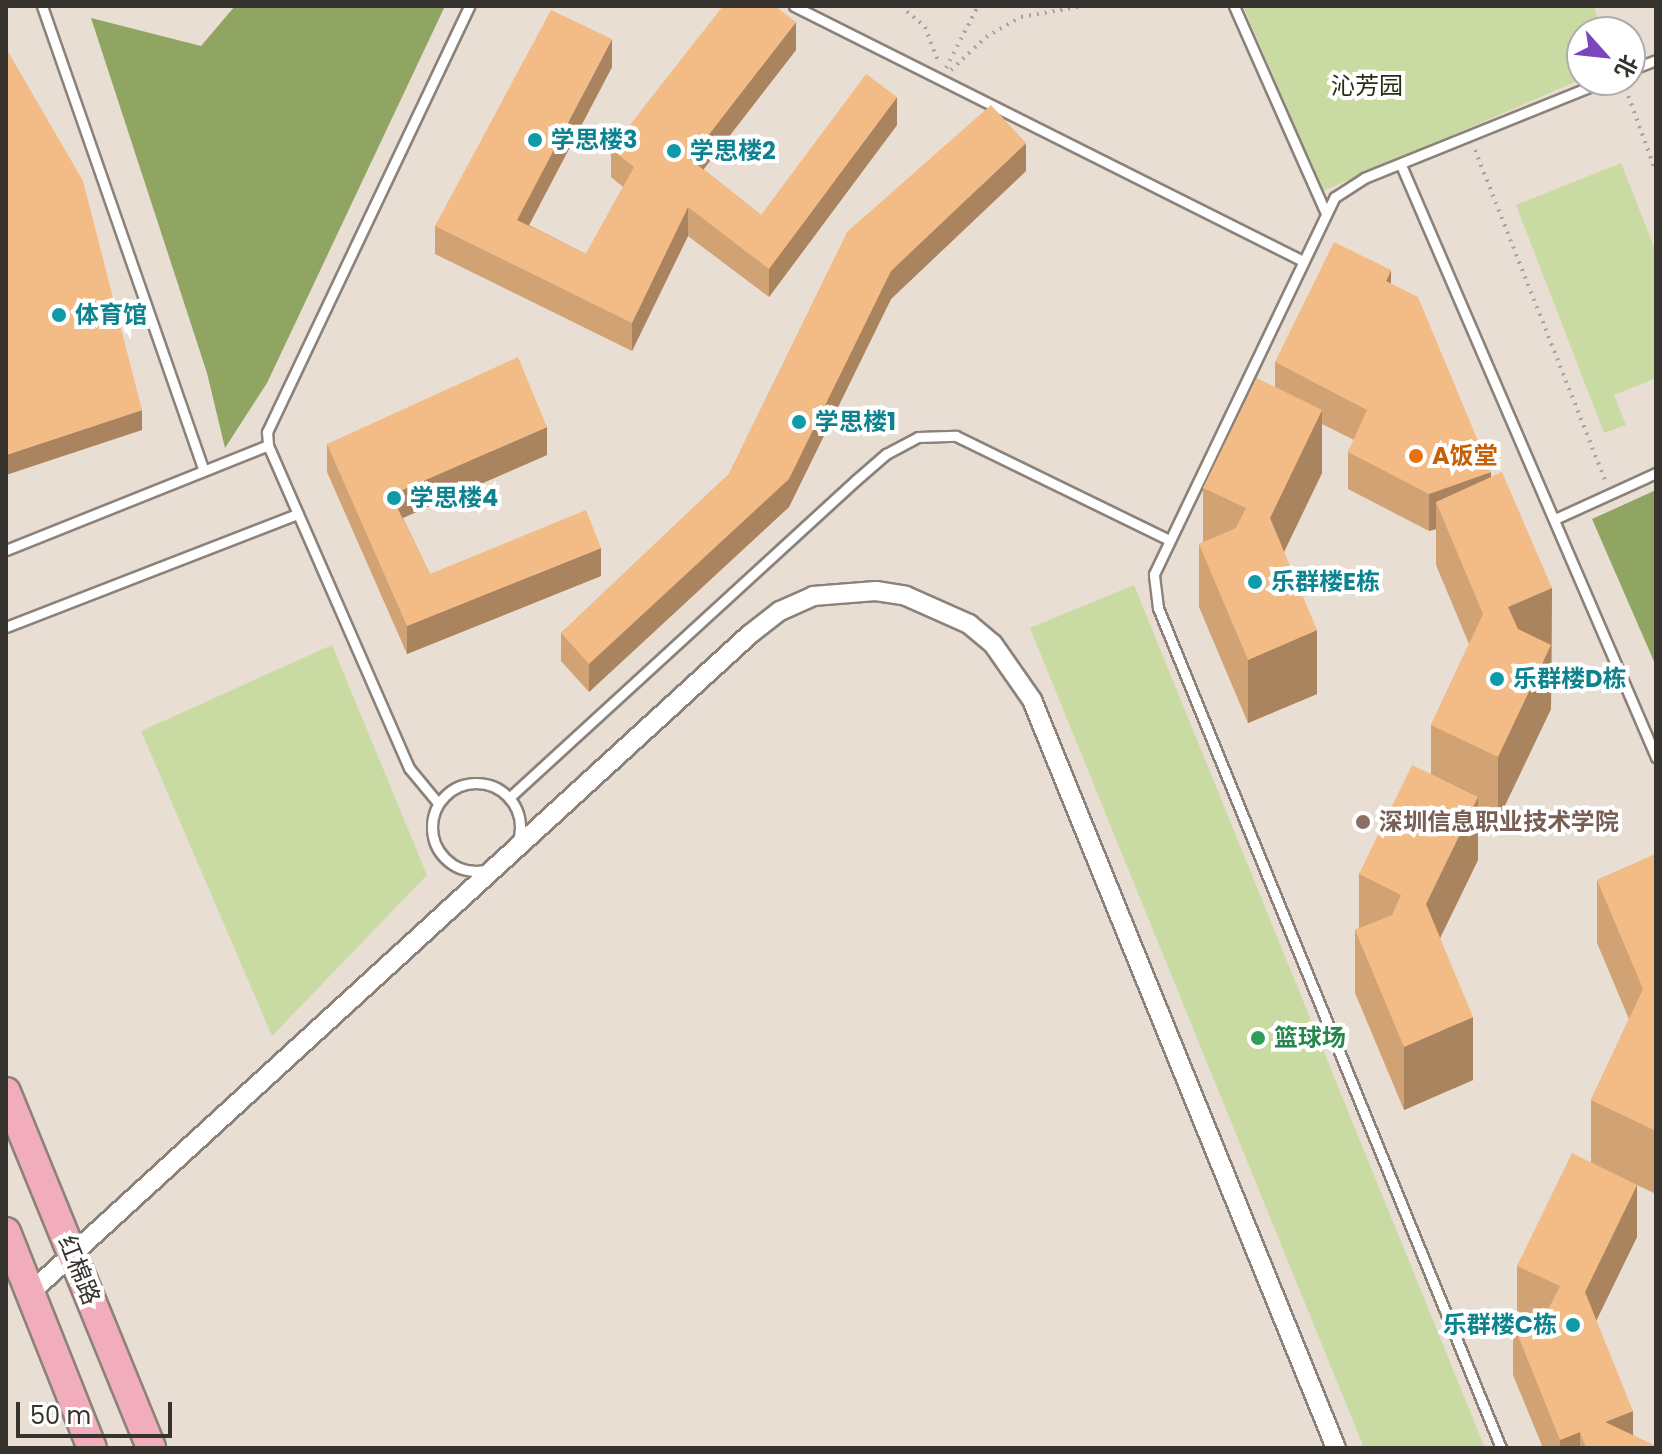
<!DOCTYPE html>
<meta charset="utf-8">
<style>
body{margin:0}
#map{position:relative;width:1662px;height:1454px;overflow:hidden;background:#e8ded4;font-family:Poppins,"Noto Sans SC",sans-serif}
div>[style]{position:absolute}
.green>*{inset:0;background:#c9dba3}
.forest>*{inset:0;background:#91a562}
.path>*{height:4px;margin-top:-2px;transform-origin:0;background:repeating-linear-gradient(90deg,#aba39b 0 2px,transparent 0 8px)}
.roads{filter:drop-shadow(2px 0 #8c8279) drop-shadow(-2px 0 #8c8279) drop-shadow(0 2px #8c8279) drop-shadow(0 -2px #8c8279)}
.lane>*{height:9px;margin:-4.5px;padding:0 4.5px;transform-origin:4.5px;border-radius:4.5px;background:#fff}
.lane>.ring{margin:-4.5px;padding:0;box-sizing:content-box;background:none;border:9px solid #fff;border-radius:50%}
.street>*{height:18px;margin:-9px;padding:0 9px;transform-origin:9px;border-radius:9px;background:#fff}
.primary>*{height:28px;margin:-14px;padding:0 14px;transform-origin:14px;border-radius:14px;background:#f2adbc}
.wall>*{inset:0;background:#d1a273}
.shaded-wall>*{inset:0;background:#aa845e}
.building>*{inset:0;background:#f3bc86}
.dots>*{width:22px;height:22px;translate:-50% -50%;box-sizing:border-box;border:4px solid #fff;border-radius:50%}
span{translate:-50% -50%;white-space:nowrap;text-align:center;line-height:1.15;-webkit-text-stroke:8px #fff;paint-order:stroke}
.park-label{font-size:24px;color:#262e11}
.culture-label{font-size:24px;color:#0d838f;font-weight:700}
.left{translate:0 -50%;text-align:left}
.right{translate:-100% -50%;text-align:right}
.food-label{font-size:24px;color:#c56008;font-weight:700}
.education-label{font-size:24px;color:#785e54;font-weight:700}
.leisure-label{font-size:24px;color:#27864d;font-weight:700}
.street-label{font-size:24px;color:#36322e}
.frame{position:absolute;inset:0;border:8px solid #36322e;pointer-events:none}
.north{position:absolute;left:1566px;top:16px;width:80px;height:80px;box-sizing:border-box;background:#fff;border:2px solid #afadab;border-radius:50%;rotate:117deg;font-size:22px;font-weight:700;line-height:32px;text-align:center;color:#36322e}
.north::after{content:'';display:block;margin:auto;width:28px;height:36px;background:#7a45bd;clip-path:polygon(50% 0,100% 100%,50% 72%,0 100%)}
.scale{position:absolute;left:16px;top:1402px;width:156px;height:36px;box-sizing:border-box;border:4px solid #36322e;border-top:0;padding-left:10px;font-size:24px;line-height:28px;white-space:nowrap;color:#36322e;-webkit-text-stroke:6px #fff;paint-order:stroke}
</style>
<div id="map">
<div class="green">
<div style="clip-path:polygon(1593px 6px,1604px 32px,1582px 32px,1582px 79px,1323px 191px,1244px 8px)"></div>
<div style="clip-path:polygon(1621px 163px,1656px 252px,1656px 378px,1614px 395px,1626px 425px,1604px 433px,1516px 205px)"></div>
<div style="clip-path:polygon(1134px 585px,1485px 1448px,1364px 1448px,1030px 628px)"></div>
<div style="clip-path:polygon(332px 645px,427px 875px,272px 1036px,141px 731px)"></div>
</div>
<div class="forest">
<div style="clip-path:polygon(235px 6px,445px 6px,267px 383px,225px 448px,207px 373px,91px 18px,201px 46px)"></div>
<div style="clip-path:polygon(1656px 490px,1656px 666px,1592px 519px)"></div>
</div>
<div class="path">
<div style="left:901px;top:6px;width:32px;rotate:41deg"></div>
<div style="left:925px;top:27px;width:36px;rotate:69deg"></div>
<div style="left:946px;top:68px;width:70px;rotate:-62.7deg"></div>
<div style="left:951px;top:70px;width:48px;rotate:-43.3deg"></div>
<div style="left:986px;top:37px;width:40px;rotate:-29.7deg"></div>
<div style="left:1021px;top:17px;width:63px;rotate:-10.1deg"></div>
<div style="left:1623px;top:81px;width:97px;rotate:70.1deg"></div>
<div style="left:1475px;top:150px;width:355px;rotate:68.5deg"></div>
</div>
<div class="roads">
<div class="lane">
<div style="left:42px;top:6px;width:492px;rotate:70.8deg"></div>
<div style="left:794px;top:6px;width:567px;rotate:26.61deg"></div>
<div style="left:1234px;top:6px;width:224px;rotate:66.1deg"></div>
<div style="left:1630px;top:70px;width:28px;rotate:-21deg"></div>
<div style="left:1401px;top:165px;width:645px;rotate:66.7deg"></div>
<div style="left:1555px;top:519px;width:111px;rotate:-24.5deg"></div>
<div style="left:6px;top:550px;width:282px;rotate:-21.8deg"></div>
<div style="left:6px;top:627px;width:313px;rotate:-21.2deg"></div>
<div class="ring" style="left:432px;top:783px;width:79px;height:79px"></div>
<div style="left:510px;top:797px;width:469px;rotate:-42.5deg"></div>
<div style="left:856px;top:480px;width:40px;rotate:-41deg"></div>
<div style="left:886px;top:454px;width:36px;rotate:-28deg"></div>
<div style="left:918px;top:437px;width:38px;rotate:-2deg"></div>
<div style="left:956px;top:436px;width:235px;rotate:26deg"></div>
<div style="left:438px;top:803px;width:45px;rotate:-129.6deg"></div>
<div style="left:409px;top:768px;width:352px;rotate:-113.6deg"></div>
<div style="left:268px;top:445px;width:13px;rotate:-94deg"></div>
<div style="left:267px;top:432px;width:471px;rotate:-64.6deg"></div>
<div style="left:1501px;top:1448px;width:907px;rotate:-112.21deg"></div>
<div style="left:1158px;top:608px;width:34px;rotate:-97deg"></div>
<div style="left:1154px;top:574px;width:418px;rotate:-64.4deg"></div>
<div style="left:1335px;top:197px;width:35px;rotate:-33deg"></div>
<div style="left:1364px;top:178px;width:262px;rotate:-22deg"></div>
</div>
<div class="street">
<div style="left:30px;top:1293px;width:975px;rotate:-42.46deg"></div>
<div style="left:749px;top:635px;width:39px;rotate:-38deg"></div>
<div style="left:780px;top:611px;width:36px;rotate:-24deg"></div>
<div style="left:813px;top:596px;width:63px;rotate:-4.5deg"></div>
<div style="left:876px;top:591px;width:30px;rotate:9deg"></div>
<div style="left:906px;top:596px;width:69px;rotate:24deg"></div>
<div style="left:969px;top:624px;width:31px;rotate:40deg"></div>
<div style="left:993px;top:644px;width:68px;rotate:55.1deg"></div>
<div style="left:1032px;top:700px;width:807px;rotate:67.88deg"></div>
</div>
<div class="primary">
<div style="left:6px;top:1092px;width:384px;rotate:67.8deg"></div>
<div style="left:6px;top:1232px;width:232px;rotate:68.3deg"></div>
</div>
</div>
<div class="wall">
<div style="clip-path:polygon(796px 50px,703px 169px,761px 215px,897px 125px,769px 297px,688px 236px,632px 351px,435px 254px,435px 226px,612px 67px,529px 225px,586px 254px,623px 187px,611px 177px,611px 149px)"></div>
<div style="clip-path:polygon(1026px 171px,891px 299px,789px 507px,589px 692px,561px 661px,561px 633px,729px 474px,848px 231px)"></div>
<div style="clip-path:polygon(1391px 284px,1491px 477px,1552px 588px,1551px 709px,1498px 820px,1478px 810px,1478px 860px,1440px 938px,1473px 1080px,1404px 1110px,1355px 993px,1355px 930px,1359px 928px,1359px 874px,1431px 774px,1431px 725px,1469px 644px,1436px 565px,1436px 529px,1429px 531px,1348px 489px,1348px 452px,1354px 440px,1322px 424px,1322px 473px,1284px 552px,1317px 694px,1248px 723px,1199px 607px,1199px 544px,1203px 542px,1203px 488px,1275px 387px,1275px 362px)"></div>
<div style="clip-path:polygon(327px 444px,547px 455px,403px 518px,430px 574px,601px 576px,407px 654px,327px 472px)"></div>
<div style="clip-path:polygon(1656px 854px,1656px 1194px,1637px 1185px,1637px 1237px,1596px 1320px,1633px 1435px,1656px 1448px,1543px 1448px,1513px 1375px,1513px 1323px,1521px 1320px,1517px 1318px,1517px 1266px,1591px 1162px,1591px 1100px,1629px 1019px,1597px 943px,1597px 880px)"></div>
</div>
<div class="shaded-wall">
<div style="clip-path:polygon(796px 22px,796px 50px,690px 187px,690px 159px)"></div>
<div style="clip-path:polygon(612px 39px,612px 67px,517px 248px,517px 220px)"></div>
<div style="clip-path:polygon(897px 97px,897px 125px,769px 297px,769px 269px)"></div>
<div style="clip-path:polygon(1026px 143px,1026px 171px,891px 299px,789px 507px,589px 692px,589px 664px,891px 271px)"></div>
<div style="clip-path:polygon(688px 207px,688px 236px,632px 351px,632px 323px)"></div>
<div style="clip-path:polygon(1391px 270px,1391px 308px,1386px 281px)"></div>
<div style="clip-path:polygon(142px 410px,142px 430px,6px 475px,6px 455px)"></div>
<div style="clip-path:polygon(1322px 410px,1322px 473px,1270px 581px,1270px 518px)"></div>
<div style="clip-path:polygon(547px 427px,547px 455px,391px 523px,391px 495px)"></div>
<div style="clip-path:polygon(1491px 472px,1491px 509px,1436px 502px,1436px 529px,1429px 531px,1429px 494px)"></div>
<div style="clip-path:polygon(601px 548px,601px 576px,407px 654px,407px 626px)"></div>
<div style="clip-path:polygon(1552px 588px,1551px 709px,1498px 820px,1498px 757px,1508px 670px,1508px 607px)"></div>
<div style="clip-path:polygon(1317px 630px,1317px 694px,1248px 723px,1248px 660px)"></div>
<div style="clip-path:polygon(1478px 797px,1478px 860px,1426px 967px,1426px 904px)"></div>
<div style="clip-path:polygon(1473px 1017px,1473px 1080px,1404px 1110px,1404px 1047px)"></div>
<div style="clip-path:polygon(1637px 1185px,1637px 1237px,1585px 1344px,1585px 1292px)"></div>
<div style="clip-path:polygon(1633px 1411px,1633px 1448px,1605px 1422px)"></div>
<div style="clip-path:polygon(1580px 1432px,1580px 1448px,1560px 1448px,1560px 1440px)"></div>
</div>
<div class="building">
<div style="clip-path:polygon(723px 6px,775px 6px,796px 22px,690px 159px,761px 215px,866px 74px,897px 97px,769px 269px,688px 207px,632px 323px,435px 226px,551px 10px,612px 39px,517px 220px,586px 254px,634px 167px,611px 149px)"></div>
<div style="clip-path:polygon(6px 48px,83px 181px,142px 410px,6px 455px)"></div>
<div style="clip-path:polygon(991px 105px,1026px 143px,891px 271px,789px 479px,589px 664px,561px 633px,729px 474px,848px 231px)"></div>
<div style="clip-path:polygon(1334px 242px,1391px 270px,1386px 281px,1418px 297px,1491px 472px,1429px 494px,1348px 452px,1367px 410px,1275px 362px)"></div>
<div style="clip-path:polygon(518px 357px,547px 427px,391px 495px,430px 574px,586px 510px,601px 548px,407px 626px,327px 444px)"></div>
<div style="clip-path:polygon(1257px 378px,1322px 410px,1270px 518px,1317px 630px,1248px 660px,1199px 544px,1236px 528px,1246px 508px,1203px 488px)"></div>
<div style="clip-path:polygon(1502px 472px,1552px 588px,1508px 607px,1518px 629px,1551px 645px,1498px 757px,1431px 725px,1483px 614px,1436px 502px)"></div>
<div style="clip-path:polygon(1412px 765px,1478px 797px,1426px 904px,1473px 1017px,1404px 1047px,1355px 930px,1392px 915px,1401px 895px,1359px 874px)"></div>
<div style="clip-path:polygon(1656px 854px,1656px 1131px,1591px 1100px,1643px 989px,1597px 880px)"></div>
<div style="clip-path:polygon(1572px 1153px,1637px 1185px,1585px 1292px,1633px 1411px,1605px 1422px,1656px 1446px,1656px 1448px,1586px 1448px,1580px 1432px,1560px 1440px,1513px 1323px,1549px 1308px,1560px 1286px,1517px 1266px)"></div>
</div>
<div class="dots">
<div style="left:535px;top:140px;background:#0f9aa8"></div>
<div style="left:674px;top:151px;background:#0f9aa8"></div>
<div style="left:59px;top:315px;background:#0f9aa8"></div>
<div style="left:799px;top:422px;background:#0f9aa8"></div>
<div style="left:1416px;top:456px;background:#e8710a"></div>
<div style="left:394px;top:498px;background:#0f9aa8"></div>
<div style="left:1255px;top:582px;background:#0f9aa8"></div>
<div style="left:1497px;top:679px;background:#0f9aa8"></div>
<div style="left:1363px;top:822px;background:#8d6e63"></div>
<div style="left:1258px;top:1038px;background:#2e9e5b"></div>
<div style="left:1573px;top:1325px;background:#0f9aa8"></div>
</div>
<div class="park-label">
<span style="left:1367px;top:86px">沁芳园</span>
</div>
<div class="culture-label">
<span class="left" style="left:551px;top:140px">学思楼3</span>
<span class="left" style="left:690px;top:151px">学思楼2</span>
<span class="left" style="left:75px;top:315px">体育馆</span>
<span class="left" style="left:815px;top:422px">学思楼1</span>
<span class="left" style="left:410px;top:498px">学思楼4</span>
<span class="left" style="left:1271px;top:582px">乐群楼E栋</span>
<span class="left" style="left:1513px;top:679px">乐群楼D栋</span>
<span class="right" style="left:1557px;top:1325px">乐群楼C栋</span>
</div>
<div class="food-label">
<span class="left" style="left:1432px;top:456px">A饭堂</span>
</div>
<div class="education-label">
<span class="left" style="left:1379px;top:822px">深圳信息职业技术学院</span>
</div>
<div class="leisure-label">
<span class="left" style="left:1274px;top:1038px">篮球场</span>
</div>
<div class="street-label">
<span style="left:79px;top:1270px;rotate:68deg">红棉路</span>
</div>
<div class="frame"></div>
<div class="north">北</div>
<div class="scale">50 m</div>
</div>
